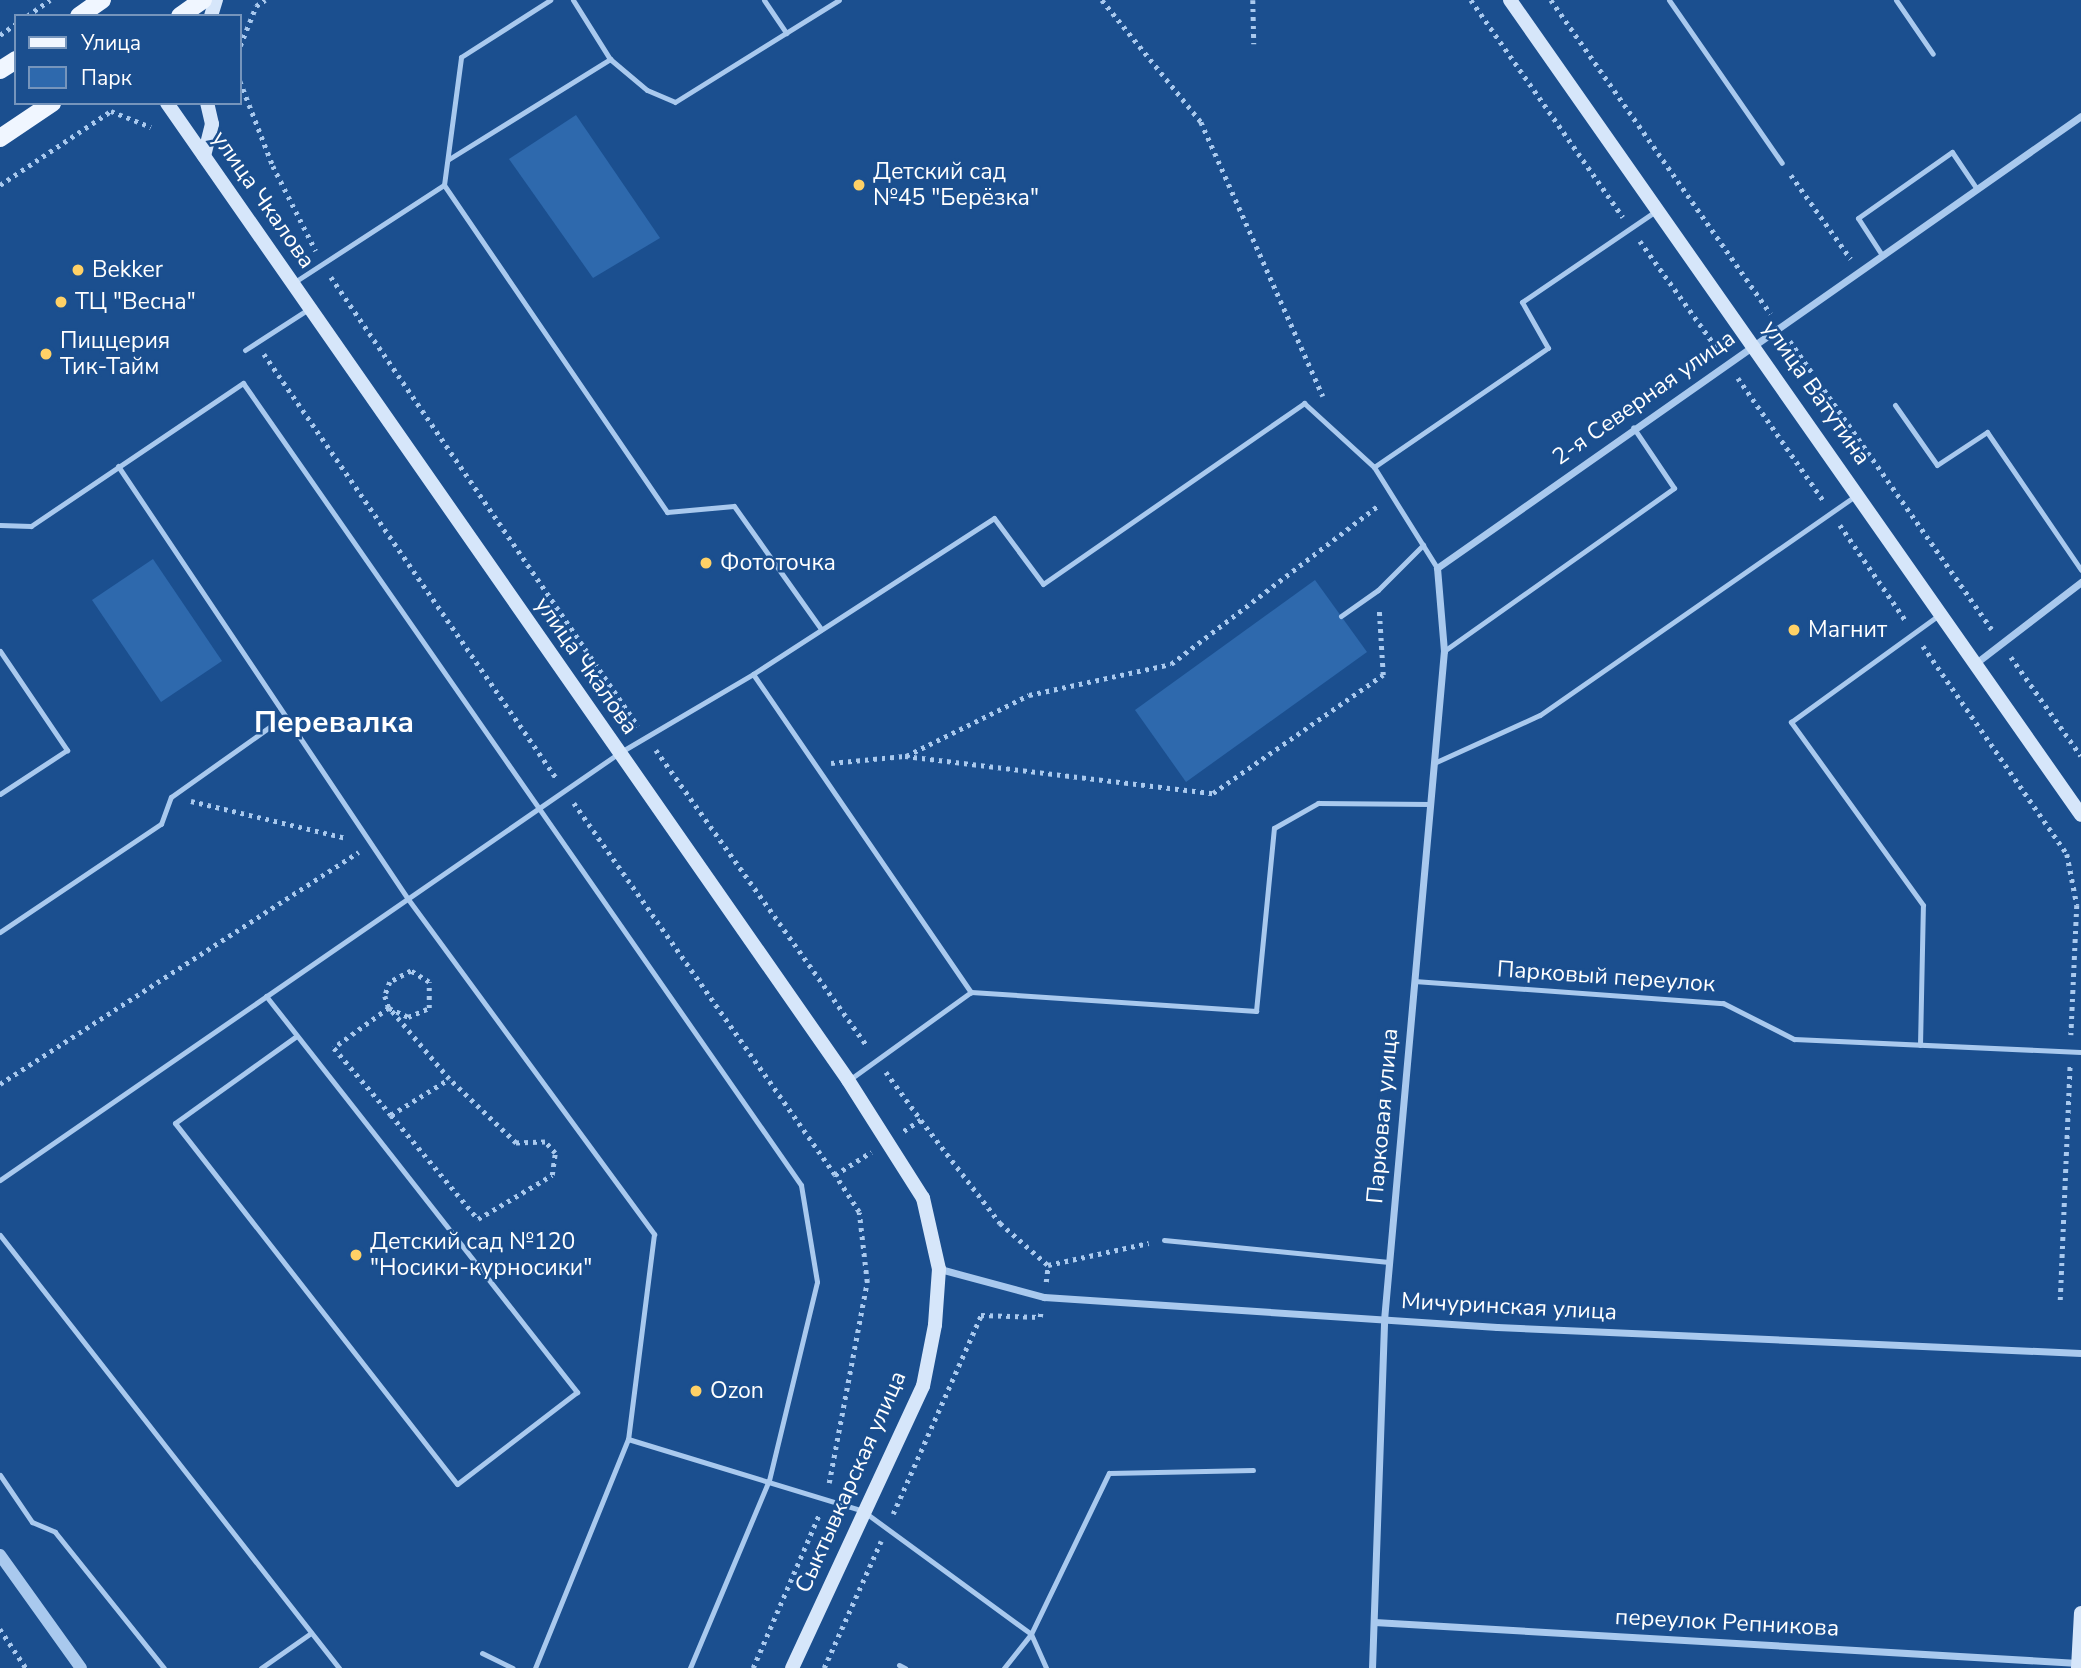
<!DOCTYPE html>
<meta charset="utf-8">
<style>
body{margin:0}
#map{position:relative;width:2081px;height:1668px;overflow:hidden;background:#1b4f8f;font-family:"Nunito Sans",sans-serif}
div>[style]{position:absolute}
.green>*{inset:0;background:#2e69ad}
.path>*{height:4.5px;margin-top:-2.25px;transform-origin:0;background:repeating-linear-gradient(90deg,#a9c9ee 0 3.5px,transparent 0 8.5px)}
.service>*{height:5px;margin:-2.5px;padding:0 2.5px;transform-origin:2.5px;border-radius:2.5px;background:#a9c9ee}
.minor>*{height:7px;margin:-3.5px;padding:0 3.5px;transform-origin:3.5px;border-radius:3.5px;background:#a9c9ee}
.tertiary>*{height:12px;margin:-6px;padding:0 6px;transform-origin:6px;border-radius:6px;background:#a9c9ee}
.secondary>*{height:14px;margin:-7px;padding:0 7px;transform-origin:7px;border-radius:7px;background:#d6e6fa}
.primary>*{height:18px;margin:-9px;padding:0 9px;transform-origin:9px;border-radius:9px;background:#f0f6ff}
.dots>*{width:19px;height:19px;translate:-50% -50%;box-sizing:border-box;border:4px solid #1b4f8f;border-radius:50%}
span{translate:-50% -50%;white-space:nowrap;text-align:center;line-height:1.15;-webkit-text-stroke:5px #1b4f8f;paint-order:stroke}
.poi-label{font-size:23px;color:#fff}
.left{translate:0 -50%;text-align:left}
.street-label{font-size:23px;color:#fff}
.district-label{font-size:30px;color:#fff;font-weight:700}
.legend{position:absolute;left:14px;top:14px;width:228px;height:91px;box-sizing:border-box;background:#1b4f8f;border:2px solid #7695bc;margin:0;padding:9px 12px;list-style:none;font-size:21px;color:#fff}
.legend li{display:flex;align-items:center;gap:14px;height:35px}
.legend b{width:35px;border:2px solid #7695bc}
</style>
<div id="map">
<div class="green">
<div style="clip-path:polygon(576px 115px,660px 238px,593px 278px,509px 159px)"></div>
<div style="clip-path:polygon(153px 559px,222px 661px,161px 702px,92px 600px)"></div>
<div style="clip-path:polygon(1315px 580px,1367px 652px,1186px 782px,1135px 710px)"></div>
</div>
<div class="path">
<div style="left:1102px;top:0;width:157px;rotate:50.9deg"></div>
<div style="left:1201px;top:122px;width:300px;rotate:66deg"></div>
<div style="left:1253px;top:0;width:44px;rotate:88.7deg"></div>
<div style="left:1471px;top:0;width:265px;rotate:55deg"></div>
<div style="left:1551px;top:0;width:383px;rotate:55deg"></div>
<div style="left:27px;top:16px;width:28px;rotate:-35deg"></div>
<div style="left:0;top:35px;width:19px;rotate:-35deg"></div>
<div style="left:240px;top:46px;width:43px;rotate:-68.2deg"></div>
<div style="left:256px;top:6px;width:11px;rotate:-34deg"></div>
<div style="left:240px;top:81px;width:91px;rotate:68.8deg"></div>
<div style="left:273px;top:166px;width:95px;rotate:63.2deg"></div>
<div style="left:1791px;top:175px;width:103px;rotate:54.5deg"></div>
<div style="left:0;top:185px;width:133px;rotate:-33.7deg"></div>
<div style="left:111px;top:111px;width:43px;rotate:21.8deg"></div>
<div style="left:1640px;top:241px;width:135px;rotate:54.3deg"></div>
<div style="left:331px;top:277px;width:544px;rotate:55.64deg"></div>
<div style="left:1790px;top:341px;width:352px;rotate:55deg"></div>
<div style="left:264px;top:354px;width:516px;rotate:55.42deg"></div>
<div style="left:1738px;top:378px;width:149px;rotate:55.1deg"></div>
<div style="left:1840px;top:525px;width:116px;rotate:55.5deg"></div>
<div style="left:1923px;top:646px;width:253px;rotate:55.3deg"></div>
<div style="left:2067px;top:854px;width:52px;rotate:78.9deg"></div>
<div style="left:2077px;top:905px;width:130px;rotate:92.6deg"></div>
<div style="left:2011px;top:657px;width:121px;rotate:54.7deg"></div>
<div style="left:656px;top:750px;width:365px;rotate:54.5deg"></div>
<div style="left:906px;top:756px;width:137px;rotate:-26.4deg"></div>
<div style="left:1029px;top:695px;width:145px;rotate:-12.3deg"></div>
<div style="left:1171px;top:664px;width:262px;rotate:-37.4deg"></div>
<div style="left:831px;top:763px;width:74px;rotate:-5.4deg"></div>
<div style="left:905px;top:756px;width:310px;rotate:6.9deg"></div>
<div style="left:1213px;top:793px;width:207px;rotate:-34.8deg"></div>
<div style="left:1383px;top:675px;width:65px;rotate:-93.5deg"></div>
<div style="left:191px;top:801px;width:159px;rotate:13.4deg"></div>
<div style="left:574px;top:803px;width:454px;rotate:54.9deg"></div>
<div style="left:886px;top:1072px;width:59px;rotate:53.9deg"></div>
<div style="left:921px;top:1120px;width:23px;rotate:146deg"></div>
<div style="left:0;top:1084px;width:427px;rotate:-32.9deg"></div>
<div style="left:391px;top:1115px;width:136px;rotate:50.1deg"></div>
<div style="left:478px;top:1219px;width:86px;rotate:-30.7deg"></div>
<div style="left:552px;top:1175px;width:22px;rotate:-82deg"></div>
<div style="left:555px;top:1153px;width:15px;rotate:-132deg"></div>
<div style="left:545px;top:1142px;width:29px;rotate:178deg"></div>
<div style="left:516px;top:1143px;width:93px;rotate:-136.3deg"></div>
<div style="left:449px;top:1079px;width:93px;rotate:-130.2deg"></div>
<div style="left:389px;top:1008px;width:21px;rotate:25deg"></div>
<div style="left:408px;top:1017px;width:23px;rotate:-23deg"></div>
<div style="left:429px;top:1008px;width:26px;rotate:-90deg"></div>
<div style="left:429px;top:982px;width:21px;rotate:-149deg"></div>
<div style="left:411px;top:971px;width:24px;rotate:152deg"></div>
<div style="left:390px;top:982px;width:15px;rotate:110deg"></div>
<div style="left:385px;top:996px;width:13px;rotate:72deg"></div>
<div style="left:389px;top:1008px;width:68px;rotate:144deg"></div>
<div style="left:334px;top:1048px;width:88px;rotate:49.6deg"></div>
<div style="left:391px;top:1115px;width:68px;rotate:-31.8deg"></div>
<div style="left:921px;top:1120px;width:130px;rotate:52.5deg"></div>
<div style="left:1000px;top:1223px;width:64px;rotate:41.2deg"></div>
<div style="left:1048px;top:1265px;width:103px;rotate:-12.3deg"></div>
<div style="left:1046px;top:1282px;width:17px;rotate:-83deg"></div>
<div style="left:2060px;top:1300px;width:235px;rotate:-87.6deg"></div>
<div style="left:829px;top:1483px;width:205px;rotate:-79.3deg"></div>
<div style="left:867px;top:1282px;width:70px;rotate:-96.5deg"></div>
<div style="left:859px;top:1212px;width:44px;rotate:-123deg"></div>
<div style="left:835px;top:1175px;width:43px;rotate:-32.6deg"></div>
<div style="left:893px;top:1514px;width:218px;rotate:-66.1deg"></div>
<div style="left:981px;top:1315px;width:59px;rotate:1.9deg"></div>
<div style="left:1040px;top:1317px;width:6px;rotate:-81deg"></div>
<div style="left:0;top:1629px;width:47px;rotate:56.3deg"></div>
<div style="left:753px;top:1668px;width:167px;rotate:-66.7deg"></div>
<div style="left:824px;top:1668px;width:139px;rotate:-65.8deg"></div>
</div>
<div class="service">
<div style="left:573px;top:0;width:70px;rotate:57.9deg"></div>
<div style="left:610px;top:59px;width:48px;rotate:40deg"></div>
<div style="left:647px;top:90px;width:30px;rotate:23deg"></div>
<div style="left:675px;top:102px;width:193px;rotate:-31.9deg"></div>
<div style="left:764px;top:0;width:40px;rotate:56deg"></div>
<div style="left:1669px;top:0;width:198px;rotate:55.3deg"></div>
<div style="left:1896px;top:0;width:65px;rotate:55.6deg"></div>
<div style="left:449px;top:159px;width:190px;rotate:-31.8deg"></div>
<div style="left:444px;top:185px;width:396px;rotate:55.7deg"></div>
<div style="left:667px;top:512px;width:67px;rotate:-5.1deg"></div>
<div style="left:734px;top:506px;width:151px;rotate:54.7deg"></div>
<div style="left:1882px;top:255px;width:44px;rotate:-123deg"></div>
<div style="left:1858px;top:218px;width:115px;rotate:-35.1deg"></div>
<div style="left:1952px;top:152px;width:45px;rotate:56deg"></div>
<div style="left:293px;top:283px;width:180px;rotate:-33deg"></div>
<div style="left:444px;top:185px;width:129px;rotate:-82.4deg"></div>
<div style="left:461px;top:57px;width:106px;rotate:-32.6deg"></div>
<div style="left:245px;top:350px;width:74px;rotate:-32.8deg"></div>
<div style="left:1895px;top:405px;width:73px;rotate:55deg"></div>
<div style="left:1937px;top:465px;width:60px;rotate:-33.4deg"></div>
<div style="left:1987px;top:432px;width:167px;rotate:55.7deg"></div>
<div style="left:118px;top:466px;width:521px;rotate:56.19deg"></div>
<div style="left:408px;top:899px;width:416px;rotate:53.7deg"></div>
<div style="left:654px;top:1234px;width:207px;rotate:97.2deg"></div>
<div style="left:628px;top:1439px;width:247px;rotate:112.1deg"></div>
<div style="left:1374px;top:467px;width:211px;rotate:-34.4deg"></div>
<div style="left:1548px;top:348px;width:53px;rotate:-119.5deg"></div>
<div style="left:1522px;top:302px;width:162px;rotate:-34.2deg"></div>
<div style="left:0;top:525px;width:31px;rotate:2deg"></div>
<div style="left:31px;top:526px;width:256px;rotate:-34deg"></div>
<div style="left:243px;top:383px;width:977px;rotate:55.17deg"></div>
<div style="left:801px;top:1185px;width:98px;rotate:80.6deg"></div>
<div style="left:817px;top:1282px;width:204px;rotate:103.6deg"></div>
<div style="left:769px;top:1480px;width:204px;rotate:112.8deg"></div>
<div style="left:1341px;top:616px;width:45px;rotate:-35.1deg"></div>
<div style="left:1378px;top:590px;width:64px;rotate:-45deg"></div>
<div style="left:0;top:651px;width:120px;rotate:55.9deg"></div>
<div style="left:67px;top:750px;width:80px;rotate:146.7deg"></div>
<div style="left:1444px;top:651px;width:282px;rotate:-35.3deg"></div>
<div style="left:1674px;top:488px;width:73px;rotate:-123.9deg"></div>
<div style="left:753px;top:674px;width:386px;rotate:55.6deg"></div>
<div style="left:971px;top:992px;width:150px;rotate:144.2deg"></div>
<div style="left:1434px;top:763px;width:116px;rotate:-24.4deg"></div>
<div style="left:1540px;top:715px;width:385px;rotate:-34.8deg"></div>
<div style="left:0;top:932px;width:194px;rotate:-33.9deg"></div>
<div style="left:161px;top:824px;width:29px;rotate:-70deg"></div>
<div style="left:171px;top:797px;width:140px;rotate:-35.4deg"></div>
<div style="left:1414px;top:981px;width:310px;rotate:4.1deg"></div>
<div style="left:1723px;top:1003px;width:80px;rotate:26.9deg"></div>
<div style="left:1794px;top:1039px;width:287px;rotate:2.6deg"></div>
<div style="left:971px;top:992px;width:286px;rotate:3.8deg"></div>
<div style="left:1256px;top:1011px;width:184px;rotate:-84.4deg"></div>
<div style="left:1274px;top:828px;width:51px;rotate:-29.6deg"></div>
<div style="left:1318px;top:803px;width:112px;rotate:0.5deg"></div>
<div style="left:266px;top:996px;width:504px;rotate:51.86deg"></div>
<div style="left:577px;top:1392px;width:151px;rotate:142.5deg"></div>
<div style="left:457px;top:1484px;width:458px;rotate:-128deg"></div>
<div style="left:175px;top:1123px;width:148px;rotate:-35.6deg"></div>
<div style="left:1920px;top:1045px;width:140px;rotate:-88.8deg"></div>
<div style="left:1923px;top:905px;width:226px;rotate:-125.8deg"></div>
<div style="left:1791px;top:722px;width:183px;rotate:-35.9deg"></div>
<div style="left:0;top:1180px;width:752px;rotate:-34.6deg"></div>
<div style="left:619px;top:753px;width:156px;rotate:-30.5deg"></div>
<div style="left:753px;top:674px;width:287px;rotate:-32.9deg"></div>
<div style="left:994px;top:518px;width:82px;rotate:53.4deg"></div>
<div style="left:1043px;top:584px;width:318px;rotate:-34.7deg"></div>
<div style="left:1304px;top:403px;width:95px;rotate:42.4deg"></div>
<div style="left:1374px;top:467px;width:119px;rotate:58deg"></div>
<div style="left:0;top:1235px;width:550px;rotate:51.94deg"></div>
<div style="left:1164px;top:1240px;width:226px;rotate:5.6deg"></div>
<div style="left:628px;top:1439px;width:246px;rotate:17deg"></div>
<div style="left:863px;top:1511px;width:208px;rotate:36.2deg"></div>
<div style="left:1031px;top:1634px;width:37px;rotate:66deg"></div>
<div style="left:0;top:1475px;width:57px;rotate:55.8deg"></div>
<div style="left:32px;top:1522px;width:25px;rotate:23deg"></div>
<div style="left:55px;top:1532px;width:174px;rotate:51.3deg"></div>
<div style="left:482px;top:1653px;width:34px;rotate:26deg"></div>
<div style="left:899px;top:1665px;width:7px;rotate:27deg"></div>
<div style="left:261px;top:1668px;width:61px;rotate:-35deg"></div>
<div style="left:1004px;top:1668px;width:43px;rotate:-51.5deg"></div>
<div style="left:1031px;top:1634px;width:179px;rotate:-64.2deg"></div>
<div style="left:1109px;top:1473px;width:144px;rotate:-1.2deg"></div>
</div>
<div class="minor">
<div style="left:1976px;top:663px;width:133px;rotate:-37.6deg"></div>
<div style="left:940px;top:1269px;width:108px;rotate:15.1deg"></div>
<div style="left:1044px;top:1297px;width:454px;rotate:3.8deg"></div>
<div style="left:1497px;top:1327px;width:585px;rotate:2.55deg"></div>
<div style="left:1374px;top:1622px;width:705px;rotate:3.33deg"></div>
<div style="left:1372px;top:1668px;width:348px;rotate:-88deg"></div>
<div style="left:1384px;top:1320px;width:672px;rotate:-84.88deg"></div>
<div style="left:1444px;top:651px;width:83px;rotate:-94.8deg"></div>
<div style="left:1437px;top:568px;width:787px;rotate:-35.06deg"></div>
</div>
<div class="tertiary">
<div style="left:0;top:1555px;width:139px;rotate:54.4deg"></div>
</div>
<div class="secondary">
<div style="left:1510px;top:0;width:995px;rotate:54.98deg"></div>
<div style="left:211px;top:16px;width:17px;rotate:-73deg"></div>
<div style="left:167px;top:103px;width:1191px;rotate:55.12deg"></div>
<div style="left:848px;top:1080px;width:140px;rotate:57.6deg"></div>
<div style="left:923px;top:1198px;width:73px;rotate:77.3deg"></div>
<div style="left:939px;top:1269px;width:56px;rotate:94.1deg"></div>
<div style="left:935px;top:1325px;width:62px;rotate:101.1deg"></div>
<div style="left:923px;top:1386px;width:311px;rotate:114.9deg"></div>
<div style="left:204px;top:156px;width:33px;rotate:-76deg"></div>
<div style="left:212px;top:124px;width:22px;rotate:-103deg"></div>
<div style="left:2078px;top:1668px;width:55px;rotate:-86.9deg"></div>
</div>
<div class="primary">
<div style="left:79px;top:16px;width:28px;rotate:-35deg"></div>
<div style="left:180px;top:16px;width:28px;rotate:-35deg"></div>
<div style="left:0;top:70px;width:19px;rotate:-32deg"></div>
<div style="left:0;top:138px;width:63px;rotate:-33.9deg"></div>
</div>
<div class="dots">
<div style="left:859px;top:185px;background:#ffd166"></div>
<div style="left:78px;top:270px;background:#ffd166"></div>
<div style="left:61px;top:302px;background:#ffd166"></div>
<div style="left:46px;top:354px;background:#ffd166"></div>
<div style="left:706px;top:563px;background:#ffd166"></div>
<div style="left:1794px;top:630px;background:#ffd166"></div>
<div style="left:356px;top:1255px;background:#ffd166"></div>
<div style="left:696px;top:1391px;background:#ffd166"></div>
</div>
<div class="poi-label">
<span class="left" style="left:873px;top:185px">Детский сад<br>№45 "Берёзка"</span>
<span class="left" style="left:92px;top:270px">Bekker</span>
<span class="left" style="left:75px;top:302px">ТЦ "Весна"</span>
<span class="left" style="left:60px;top:354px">Пиццерия<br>Тик-Тайм</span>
<span class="left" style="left:720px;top:563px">Фототочка</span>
<span class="left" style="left:1808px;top:630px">Магнит</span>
<span class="left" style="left:370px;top:1255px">Детский сад №120<br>"Носики-курносики"</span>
<span class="left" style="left:710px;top:1391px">Ozon</span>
</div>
<div class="street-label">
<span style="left:263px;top:200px;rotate:55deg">улица Чкалова</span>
<span style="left:1816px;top:393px;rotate:55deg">улица Ватутина</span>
<span style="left:1644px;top:398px;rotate:-35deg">2-я Северная улица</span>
<span style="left:586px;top:666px;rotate:55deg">улица Чкалова</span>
<span style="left:1606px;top:977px;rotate:4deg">Парковый переулок</span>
<span style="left:1383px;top:1116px;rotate:-85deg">Парковая улица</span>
<span style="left:1509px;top:1307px;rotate:3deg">Мичуринская улица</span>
<span style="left:851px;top:1482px;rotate:-66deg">Сыктывкарская улица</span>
<span style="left:1727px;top:1623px;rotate:3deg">переулок Репникова</span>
</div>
<div class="district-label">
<span style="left:334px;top:723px">Перевалка</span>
</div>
<ul class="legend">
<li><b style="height:9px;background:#f0f6ff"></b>Улица</li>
<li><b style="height:19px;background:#2e69ad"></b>Парк</li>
</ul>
</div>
